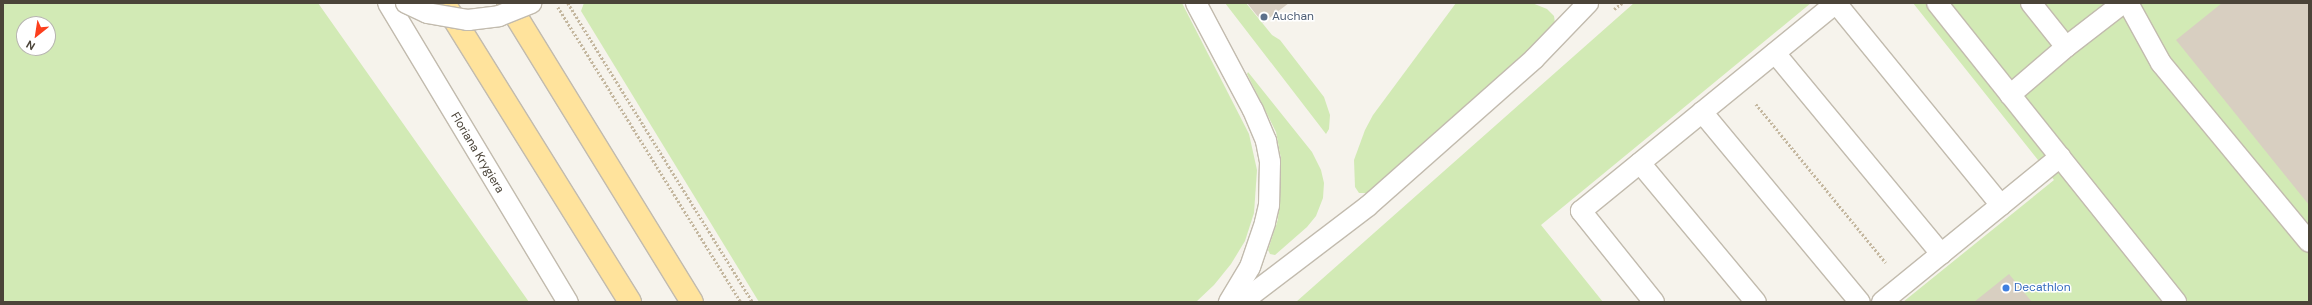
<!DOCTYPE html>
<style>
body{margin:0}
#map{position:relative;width:2312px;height:305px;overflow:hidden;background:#f6f3ec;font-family:"DM Sans",sans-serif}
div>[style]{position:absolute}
.green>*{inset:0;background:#d2eab5}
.building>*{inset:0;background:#d8cfc1}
.path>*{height:2.5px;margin-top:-1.25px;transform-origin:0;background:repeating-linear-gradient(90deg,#c4b79f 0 2px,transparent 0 4px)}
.roads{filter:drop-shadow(1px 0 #c2bbae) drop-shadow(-1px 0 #c2bbae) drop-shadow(0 1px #c2bbae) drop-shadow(0 -1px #c2bbae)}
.lane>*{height:20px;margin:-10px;padding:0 10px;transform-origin:10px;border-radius:10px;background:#fff}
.primary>*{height:22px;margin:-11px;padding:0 11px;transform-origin:11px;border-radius:11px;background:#ffe39c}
.bridges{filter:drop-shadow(1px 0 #c2bbae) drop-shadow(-1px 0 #c2bbae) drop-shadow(0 1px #c2bbae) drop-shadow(0 -1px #c2bbae)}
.lane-bridge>*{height:20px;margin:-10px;padding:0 10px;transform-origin:10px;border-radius:10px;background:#fff}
.dots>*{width:11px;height:11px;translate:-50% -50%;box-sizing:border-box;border:2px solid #fff;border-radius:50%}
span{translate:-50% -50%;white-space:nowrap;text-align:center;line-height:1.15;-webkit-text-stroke:3px #fff;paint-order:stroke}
.service-label{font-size:12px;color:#4e5e75}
.left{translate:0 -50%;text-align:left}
.street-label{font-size:12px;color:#4b4439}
.shop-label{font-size:12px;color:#366cbe}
.frame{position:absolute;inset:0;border:4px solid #4b4439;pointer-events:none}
.north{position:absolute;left:16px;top:16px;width:40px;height:40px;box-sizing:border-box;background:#fff;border:1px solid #b7b4b0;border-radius:50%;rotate:210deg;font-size:11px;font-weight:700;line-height:16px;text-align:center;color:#4b4439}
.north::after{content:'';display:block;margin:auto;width:14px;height:18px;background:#fc3f1d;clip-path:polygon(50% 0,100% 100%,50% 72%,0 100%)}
</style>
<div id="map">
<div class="green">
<div style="clip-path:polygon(evenodd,3px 3px,318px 3px,529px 302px,3px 302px,3px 3px,24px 24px,48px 24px,48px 48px,24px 48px,24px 24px)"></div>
<div style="clip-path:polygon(584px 3px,1182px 3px,1249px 134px,1257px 170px,1254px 213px,1245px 241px,1231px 264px,1214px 285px,1196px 302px,759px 302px,581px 11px)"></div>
<div style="clip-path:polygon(1225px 3px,1246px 3px,1272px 35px,1280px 40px,1324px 97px,1330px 115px,1329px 129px,1326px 134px)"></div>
<div style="clip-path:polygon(1456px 3px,1532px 3px,1547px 9px,1554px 16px,1555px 23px,1553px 30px,1370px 193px,1359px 193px,1355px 187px,1354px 160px,1365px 130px,1373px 115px)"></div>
<div style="clip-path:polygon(1634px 3px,1811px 3px,1541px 225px,1603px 302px,1296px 302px)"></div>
<div style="clip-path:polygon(1913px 3px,2309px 3px,2309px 302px,1903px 302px,2054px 180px)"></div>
<div style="clip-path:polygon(1248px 72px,1312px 152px,1321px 170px,1324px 183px,1323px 198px,1316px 216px,1307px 227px,1275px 255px,1270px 254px,1268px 250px,1278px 219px,1281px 159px,1276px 132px,1247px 74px)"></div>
</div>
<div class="building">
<div style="clip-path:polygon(1247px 3px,1289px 3px,1263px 23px)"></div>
<div style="clip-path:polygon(2222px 3px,2309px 3px,2309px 205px,2176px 40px)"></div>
<div style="clip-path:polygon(2009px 274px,2032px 302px,1974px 302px)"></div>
</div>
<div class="path">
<div style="left:568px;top:3px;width:352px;rotate:58.3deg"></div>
<div style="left:558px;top:7px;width:347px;rotate:58.2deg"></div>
<div style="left:1614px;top:9px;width:10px;rotate:-37deg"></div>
<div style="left:1756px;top:104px;width:205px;rotate:50.7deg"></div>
</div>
<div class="roads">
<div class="lane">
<div style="left:388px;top:3px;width:349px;rotate:59deg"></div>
<div style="left:1196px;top:3px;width:121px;rotate:62deg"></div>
<div style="left:1253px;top:110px;width:34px;rotate:67deg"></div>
<div style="left:1266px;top:141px;width:21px;rotate:79deg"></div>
<div style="left:1270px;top:162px;width:43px;rotate:91.3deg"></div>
<div style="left:1269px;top:205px;width:18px;rotate:103deg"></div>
<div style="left:1265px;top:223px;width:46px;rotate:108.8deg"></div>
<div style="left:1250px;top:267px;width:41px;rotate:121deg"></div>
<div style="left:1836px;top:3px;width:261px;rotate:50.8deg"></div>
<div style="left:2031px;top:3px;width:56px;rotate:51.5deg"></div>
<div style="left:2128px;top:3px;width:68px;rotate:61.2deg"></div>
<div style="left:2161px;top:63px;width:232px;rotate:50.4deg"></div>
<div style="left:1775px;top:53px;width:261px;rotate:50.4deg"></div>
<div style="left:2010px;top:95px;width:74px;rotate:-40.6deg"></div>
<div style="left:2066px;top:47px;width:72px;rotate:-37.7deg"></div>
<div style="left:1702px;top:112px;width:247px;rotate:50.3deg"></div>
<div style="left:2060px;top:157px;width:186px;rotate:51.3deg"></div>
<div style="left:1640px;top:163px;width:181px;rotate:50.2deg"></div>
<div style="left:1242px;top:302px;width:158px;rotate:-37.3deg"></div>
<div style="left:1368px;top:206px;width:222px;rotate:-41.5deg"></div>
<div style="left:1534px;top:59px;width:78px;rotate:-46deg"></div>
<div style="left:1654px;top:302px;width:117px;rotate:-128.7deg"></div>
<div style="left:1581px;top:211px;width:329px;rotate:-39.2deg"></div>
<div style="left:1882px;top:302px;width:230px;rotate:-39.2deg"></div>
<div style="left:2060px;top:157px;width:197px;rotate:-128.6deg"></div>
</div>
<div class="primary">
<div style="left:444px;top:3px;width:352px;rotate:58.1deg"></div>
<div style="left:508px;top:3px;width:351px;rotate:58.4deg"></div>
</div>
</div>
<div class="bridges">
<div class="lane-bridge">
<div style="left:406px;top:3px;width:23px;rotate:25deg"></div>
<div style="left:427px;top:13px;width:42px;rotate:9.7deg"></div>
<div style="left:468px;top:20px;width:31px;rotate:-7deg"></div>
<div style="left:499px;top:16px;width:35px;rotate:-22deg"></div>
</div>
</div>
<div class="dots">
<div style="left:1264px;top:17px;background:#5c6f8a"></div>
<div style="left:2006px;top:288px;background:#3f7fe0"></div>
</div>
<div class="service-label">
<span class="left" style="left:1272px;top:17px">Auchan</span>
</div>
<div class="street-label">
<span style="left:477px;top:153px;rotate:59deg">Floriana Krygiera</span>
</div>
<div class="shop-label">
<span class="left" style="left:2014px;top:288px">Decathlon</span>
</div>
<div class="frame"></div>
<div class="north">N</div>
</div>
